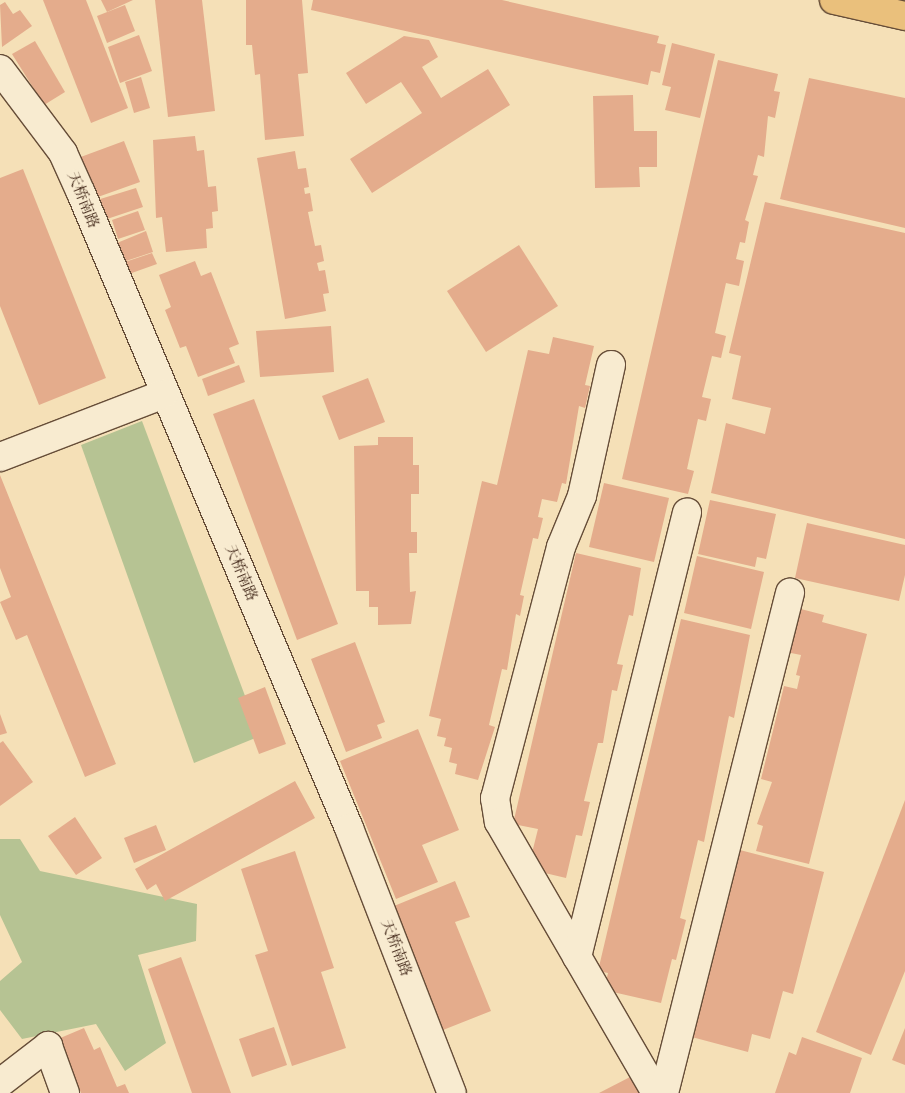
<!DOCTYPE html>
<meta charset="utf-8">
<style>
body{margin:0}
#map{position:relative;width:905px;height:1093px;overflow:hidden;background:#f5e0b7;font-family:"IM FELL French Canon","Noto Serif SC",serif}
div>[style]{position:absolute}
.green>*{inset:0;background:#b6c393}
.building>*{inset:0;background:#e4ac8c}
.roads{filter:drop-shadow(1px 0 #664d38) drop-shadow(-1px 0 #664d38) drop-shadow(0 1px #664d38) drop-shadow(0 -1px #664d38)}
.minor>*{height:28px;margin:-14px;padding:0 14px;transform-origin:14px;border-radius:14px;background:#f8ebd0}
.major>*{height:28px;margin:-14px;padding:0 14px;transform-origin:14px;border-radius:14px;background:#eac07c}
span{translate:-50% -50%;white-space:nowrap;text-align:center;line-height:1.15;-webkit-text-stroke:4px #f8ebd0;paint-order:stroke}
.street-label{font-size:15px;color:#371c0e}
</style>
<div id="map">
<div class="green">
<div style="clip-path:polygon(142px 421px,260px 736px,194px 763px,81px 445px)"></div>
<div style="clip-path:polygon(0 839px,20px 839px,40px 871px,197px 904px,196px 941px,138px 955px,166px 1043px,125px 1071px,96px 1024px,22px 1039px,0 1010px,0 981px,22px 962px,0 915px)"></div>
</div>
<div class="building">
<div style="clip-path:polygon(43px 0,86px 0,128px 108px,91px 123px)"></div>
<div style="clip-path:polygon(101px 0,133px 0,107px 12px)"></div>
<div style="clip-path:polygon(155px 0,202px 0,215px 111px,168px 117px)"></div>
<div style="clip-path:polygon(246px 0,302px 0,308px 73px,298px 74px,304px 136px,265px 140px,260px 74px,255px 75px,252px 45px,246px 45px)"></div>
<div style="clip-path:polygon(313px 0,502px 0,659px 36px,657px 43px,666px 45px,660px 73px,651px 71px,648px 85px,311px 10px)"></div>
<div style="clip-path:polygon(5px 2px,13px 14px,20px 10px,32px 26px,2px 47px,0 5px)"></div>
<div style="clip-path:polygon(125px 5px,135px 31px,107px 43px,97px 16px)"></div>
<div style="clip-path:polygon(139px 35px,152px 71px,120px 83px,108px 47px)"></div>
<div style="clip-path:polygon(404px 36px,429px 40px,438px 57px,422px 67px,441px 98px,488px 69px,510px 105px,372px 193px,350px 159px,422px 113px,401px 82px,366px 104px,346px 73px)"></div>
<div style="clip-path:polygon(35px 41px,65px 92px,44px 105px,12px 54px)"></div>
<div style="clip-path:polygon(672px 43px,715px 54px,700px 118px,665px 110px,671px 87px,662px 85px)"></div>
<div style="clip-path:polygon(718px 60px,778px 74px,774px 91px,780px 92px,775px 118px,768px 116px,764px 157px,758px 155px,753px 175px,758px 176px,745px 220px,749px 222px,745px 243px,740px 242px,736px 259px,744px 261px,739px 286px,726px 283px,715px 333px,726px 336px,721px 358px,712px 356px,702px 397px,711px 399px,706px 421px,698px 419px,687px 469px,694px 471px,688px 494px,622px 479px)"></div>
<div style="clip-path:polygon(141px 77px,150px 108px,134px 113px,125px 82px)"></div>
<div style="clip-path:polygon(809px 78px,905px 98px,905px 228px,780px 199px)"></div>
<div style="clip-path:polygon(633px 95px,634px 131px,657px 131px,657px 167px,639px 167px,640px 187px,595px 188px,593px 96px)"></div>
<div style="clip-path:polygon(195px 136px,197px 151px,204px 150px,208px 187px,216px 186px,218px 211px,212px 212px,213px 228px,206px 229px,207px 248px,166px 252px,162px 217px,156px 218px,153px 140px)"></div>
<div style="clip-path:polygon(124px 141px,140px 182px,95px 198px,78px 158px)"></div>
<div style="clip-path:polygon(295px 151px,298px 169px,306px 168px,309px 187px,304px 188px,305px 194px,310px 193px,313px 211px,308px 212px,315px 246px,321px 245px,324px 261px,317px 263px,319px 271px,325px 270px,329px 293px,323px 294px,326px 311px,285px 319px,257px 158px)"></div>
<div style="clip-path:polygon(23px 169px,106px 378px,39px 405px,0 306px,0 178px)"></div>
<div style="clip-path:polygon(136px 188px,143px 207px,104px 220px,97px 200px)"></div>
<div style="clip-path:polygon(765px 202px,905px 233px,905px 539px,711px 493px,726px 423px,765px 434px,771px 408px,732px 399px,741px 356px,729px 353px)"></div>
<div style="clip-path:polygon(138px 211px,145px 230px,118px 239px,112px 220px)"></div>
<div style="clip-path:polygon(146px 231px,153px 252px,123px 262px,117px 243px)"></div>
<div style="clip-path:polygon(519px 245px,558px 306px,486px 352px,447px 291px)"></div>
<div style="clip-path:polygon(152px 253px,157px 264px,129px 274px,125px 262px)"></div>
<div style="clip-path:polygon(195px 261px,201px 276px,211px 272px,239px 344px,229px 348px,235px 363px,198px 377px,186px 346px,180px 348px,165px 310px,171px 307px,159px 275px)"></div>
<div style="clip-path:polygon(331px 326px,334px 372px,260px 377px,256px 331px)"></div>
<div style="clip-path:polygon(553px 337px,594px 346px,585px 385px,590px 386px,585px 408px,579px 406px,566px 484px,562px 483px,557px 502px,542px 499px,538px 517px,543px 518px,538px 539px,533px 538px,520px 595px,524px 596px,520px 616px,516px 614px,507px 670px,502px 669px,489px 725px,495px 727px,478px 780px,455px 774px,457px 764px,449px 762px,452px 748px,444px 746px,446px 738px,437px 736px,441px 719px,429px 716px,482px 481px,497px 485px,528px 350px,549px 354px)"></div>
<div style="clip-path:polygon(239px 365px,245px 382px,208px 396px,202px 379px)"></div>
<div style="clip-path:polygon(368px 378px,385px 422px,339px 440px,322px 396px)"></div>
<div style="clip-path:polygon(254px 399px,338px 624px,297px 640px,213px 414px)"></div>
<div style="clip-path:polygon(378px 437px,413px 437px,413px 465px,419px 465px,419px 494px,411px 494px,411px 532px,417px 532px,417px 553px,409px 553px,410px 592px,416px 591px,411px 624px,378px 625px,378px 607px,369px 607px,369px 591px,356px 591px,354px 446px,378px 445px)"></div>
<div style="clip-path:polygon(0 475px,116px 764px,85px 777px,27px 635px,16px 640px,0 602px,11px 597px,0 568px)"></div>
<div style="clip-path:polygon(604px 483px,669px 498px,654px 562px,589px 547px)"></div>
<div style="clip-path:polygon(710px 500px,776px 514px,766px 559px,757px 557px,755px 567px,698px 554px)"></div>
<div style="clip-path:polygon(807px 523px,905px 545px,905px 575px,899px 601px,795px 578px)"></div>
<div style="clip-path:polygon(576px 553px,641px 568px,633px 616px,629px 615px,617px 664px,623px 665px,617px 691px,612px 690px,603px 743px,598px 743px,584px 801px,590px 802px,582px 836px,576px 835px,566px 878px,528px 869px,538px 829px,513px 824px)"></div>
<div style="clip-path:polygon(697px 556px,764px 572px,751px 629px,684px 613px)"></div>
<div style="clip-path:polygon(797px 608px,824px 615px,822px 622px,867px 634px,809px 864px,756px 851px,763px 826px,757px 824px,772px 782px,761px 779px,784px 686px,797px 689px,800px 676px,796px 675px,801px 655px,786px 652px)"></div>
<div style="clip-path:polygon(681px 619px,750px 635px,734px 718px,729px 716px,704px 842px,698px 840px,680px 918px,686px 920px,676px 960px,672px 959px,661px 1003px,604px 990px,608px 973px,598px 971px)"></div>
<div style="clip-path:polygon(355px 642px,385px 722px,377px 725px,382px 738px,346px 752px,311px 659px)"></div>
<div style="clip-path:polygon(265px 687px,286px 744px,259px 754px,238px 698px)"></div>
<div style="clip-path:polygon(0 714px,7px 733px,0 735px)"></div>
<div style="clip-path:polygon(418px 729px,459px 830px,422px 845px,438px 882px,396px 899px,340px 761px)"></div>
<div style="clip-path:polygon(3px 741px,33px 782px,0 806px,0 743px)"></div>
<div style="clip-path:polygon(295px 781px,315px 818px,165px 901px,156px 884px,147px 890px,135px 869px)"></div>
<div style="clip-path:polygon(905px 800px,905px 971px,871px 1055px,816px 1032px)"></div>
<div style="clip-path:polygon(75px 817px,102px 858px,76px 875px,48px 836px)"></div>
<div style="clip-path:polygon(156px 825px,166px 850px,134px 863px,124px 838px)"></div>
<div style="clip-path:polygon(736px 849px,824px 872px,793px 994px,783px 991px,770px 1039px,752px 1034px,748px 1052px,688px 1036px)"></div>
<div style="clip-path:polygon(295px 851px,334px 968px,321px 972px,346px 1048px,292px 1066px,255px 955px,268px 951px,241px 869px)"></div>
<div style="clip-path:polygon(455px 881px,470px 917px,455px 922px,491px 1011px,443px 1030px,394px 906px)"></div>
<div style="clip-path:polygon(181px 957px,231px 1093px,192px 1093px,148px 969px)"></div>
<div style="clip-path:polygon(274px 1027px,287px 1065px,252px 1077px,239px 1039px)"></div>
<div style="clip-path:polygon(84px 1028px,94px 1050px,100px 1047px,117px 1087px,125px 1084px,129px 1093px,81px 1093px,58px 1039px)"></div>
<div style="clip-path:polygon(905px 1028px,905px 1065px,892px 1060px)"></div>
<div style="clip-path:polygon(802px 1037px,862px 1058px,850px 1093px,775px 1093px,789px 1052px,796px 1055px)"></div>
<div style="clip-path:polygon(632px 1076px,641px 1093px,599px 1093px)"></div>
</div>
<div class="roads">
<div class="minor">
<div style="left:0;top:69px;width:105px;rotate:53.1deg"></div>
<div style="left:63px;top:153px;width:44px;rotate:65.8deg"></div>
<div style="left:81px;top:193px;width:689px;rotate:67.12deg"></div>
<div style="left:349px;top:828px;width:284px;rotate:68.8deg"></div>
<div style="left:611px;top:365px;width:134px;rotate:102.5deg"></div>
<div style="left:582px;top:496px;width:55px;rotate:112.4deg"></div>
<div style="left:561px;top:547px;width:260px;rotate:104.7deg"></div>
<div style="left:495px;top:798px;width:24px;rotate:81deg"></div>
<div style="left:499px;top:822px;width:313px;rotate:59.9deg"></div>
<div style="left:0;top:457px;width:176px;rotate:-21deg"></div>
<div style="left:577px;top:957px;width:458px;rotate:-76.1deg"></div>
<div style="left:0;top:1083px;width:61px;rotate:-37.6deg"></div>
<div style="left:48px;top:1046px;width:50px;rotate:70.1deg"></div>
<div style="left:664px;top:1093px;width:516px;rotate:-75.86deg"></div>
</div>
<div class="major">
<div style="left:834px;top:0;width:73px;rotate:12.7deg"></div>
</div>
</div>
<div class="street-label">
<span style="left:83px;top:200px;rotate:68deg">天桥南路</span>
<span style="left:241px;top:573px;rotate:67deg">天桥南路</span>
<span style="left:396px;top:948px;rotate:69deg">天桥南路</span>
</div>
</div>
